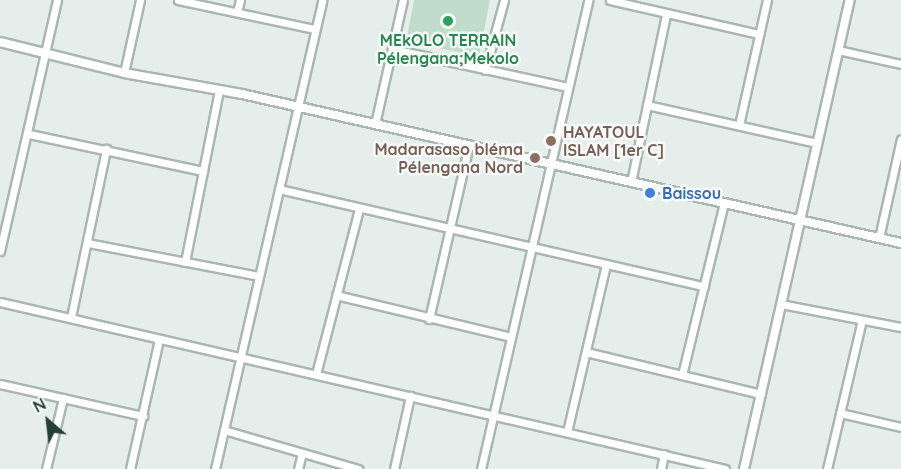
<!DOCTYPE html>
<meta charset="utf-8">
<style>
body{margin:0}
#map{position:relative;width:901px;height:469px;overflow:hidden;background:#e6eeeb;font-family:Quicksand,sans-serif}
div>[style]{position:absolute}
.green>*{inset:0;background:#c1dcca}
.roads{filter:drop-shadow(2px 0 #a9b6b2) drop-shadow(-2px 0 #a9b6b2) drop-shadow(0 2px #a9b6b2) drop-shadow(0 -2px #a9b6b2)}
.minor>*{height:7px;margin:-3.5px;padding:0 3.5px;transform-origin:3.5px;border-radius:3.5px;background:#fff}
.tertiary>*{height:8px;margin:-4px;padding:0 4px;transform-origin:4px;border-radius:4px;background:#fff}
.dots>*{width:16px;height:16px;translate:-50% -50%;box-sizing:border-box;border:3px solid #f6faf8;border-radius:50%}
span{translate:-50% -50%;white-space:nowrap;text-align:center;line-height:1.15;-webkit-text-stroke:5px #f6faf8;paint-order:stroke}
.leisure-label{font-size:16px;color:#27864d;font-weight:700}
.education-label{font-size:16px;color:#785e54;font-weight:700}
.left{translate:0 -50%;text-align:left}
.right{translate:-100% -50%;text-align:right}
.shop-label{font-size:16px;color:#366cbe;font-weight:700}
.north{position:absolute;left:18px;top:391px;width:60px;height:60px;-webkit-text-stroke:4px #f6faf8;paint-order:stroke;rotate:332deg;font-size:16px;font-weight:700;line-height:24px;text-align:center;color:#263e39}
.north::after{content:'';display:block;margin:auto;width:21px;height:27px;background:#263e39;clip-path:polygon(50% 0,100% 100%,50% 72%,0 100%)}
</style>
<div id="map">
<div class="green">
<div style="clip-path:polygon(414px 0,490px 0,479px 56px,406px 42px)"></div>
</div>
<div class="roads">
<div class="minor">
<div style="left:178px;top:0;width:140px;rotate:12deg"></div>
<div style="left:610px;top:0;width:153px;rotate:12.9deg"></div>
<div style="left:237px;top:12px;width:12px;rotate:-76deg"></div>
<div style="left:392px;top:49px;width:180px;rotate:12.2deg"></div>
<div style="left:838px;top:50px;width:65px;rotate:12.5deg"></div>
<div style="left:485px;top:70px;width:73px;rotate:-74.8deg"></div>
<div style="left:124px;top:73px;width:75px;rotate:-77.6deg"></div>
<div style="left:647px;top:105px;width:174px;rotate:12.6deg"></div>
<div style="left:375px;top:124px;width:127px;rotate:-77.3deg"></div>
<div style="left:739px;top:125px;width:128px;rotate:-77.4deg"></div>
<div style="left:29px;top:134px;width:178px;rotate:12deg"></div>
<div style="left:631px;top:182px;width:172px;rotate:-78.2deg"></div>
<div style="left:279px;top:189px;width:436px;rotate:12.9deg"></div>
<div style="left:879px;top:238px;width:101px;rotate:-77.5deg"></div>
<div style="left:88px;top:243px;width:174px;rotate:10.9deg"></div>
<div style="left:0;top:251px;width:257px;rotate:-77.2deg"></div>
<div style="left:185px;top:262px;width:175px;rotate:-78.8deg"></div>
<div style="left:336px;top:295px;width:180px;rotate:13.5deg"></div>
<div style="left:0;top:302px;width:744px;rotate:12.97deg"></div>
<div style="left:781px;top:304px;width:122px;rotate:10.9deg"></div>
<div style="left:71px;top:317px;width:172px;rotate:-78.2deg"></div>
<div style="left:429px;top:319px;width:179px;rotate:-77.1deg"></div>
<div style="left:586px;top:352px;width:180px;rotate:13.5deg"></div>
<div style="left:316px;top:374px;width:171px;rotate:-75.4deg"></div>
<div style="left:682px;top:375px;width:177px;rotate:-76.3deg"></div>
<div style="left:0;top:384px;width:147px;rotate:12.6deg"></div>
<div style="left:840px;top:413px;width:63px;rotate:12.9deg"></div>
<div style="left:224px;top:430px;width:140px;rotate:16.2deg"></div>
<div style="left:567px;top:432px;width:171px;rotate:-76.9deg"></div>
<div style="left:46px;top:469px;width:73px;rotate:-76.5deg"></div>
<div style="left:130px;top:469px;width:133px;rotate:-77.4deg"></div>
<div style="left:215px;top:469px;width:481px;rotate:-77.1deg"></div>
<div style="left:298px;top:469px;width:16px;rotate:-76deg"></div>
<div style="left:394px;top:469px;width:75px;rotate:-77.6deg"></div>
<div style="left:481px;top:469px;width:481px;rotate:-77.1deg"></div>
<div style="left:661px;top:469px;width:15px;rotate:-79deg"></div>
<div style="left:827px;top:469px;width:153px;rotate:-76.8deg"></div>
</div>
<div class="tertiary">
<div style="left:0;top:42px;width:128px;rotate:14deg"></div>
<div style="left:124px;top:73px;width:120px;rotate:10.1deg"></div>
<div style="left:242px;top:94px;width:676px;rotate:12.74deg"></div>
<div style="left:744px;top:469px;width:481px;rotate:-77.3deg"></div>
</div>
</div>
<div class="dots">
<div style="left:448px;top:21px;background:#2e9e5b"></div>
<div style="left:551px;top:141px;background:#8d6e63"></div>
<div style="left:535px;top:158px;background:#8d6e63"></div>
<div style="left:650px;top:193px;background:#3f7fe0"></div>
</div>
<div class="leisure-label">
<span style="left:448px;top:49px">MEkOLO TERRAIN<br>Pélengana;Mekolo</span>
</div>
<div class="education-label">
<span class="left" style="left:563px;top:141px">HAYATOUL<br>ISLAM [1er C]</span>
<span class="right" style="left:523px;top:158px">Madarasaso bléma<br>Pélengana Nord</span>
</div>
<div class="shop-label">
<span class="left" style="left:662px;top:193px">Baissou</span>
</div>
<div class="north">N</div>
</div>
